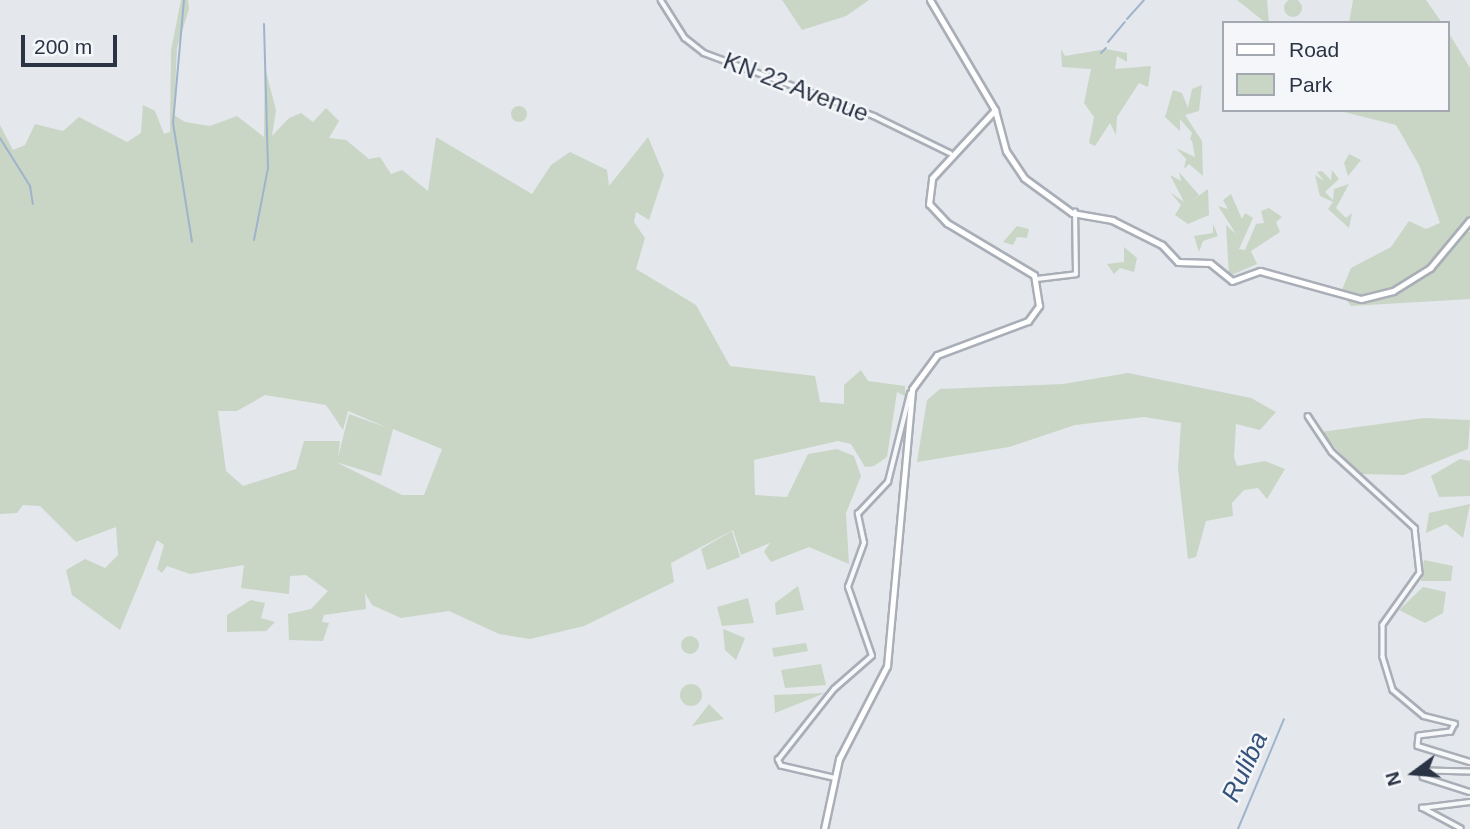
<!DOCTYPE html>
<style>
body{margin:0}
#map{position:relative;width:1470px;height:829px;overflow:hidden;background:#e4e7ec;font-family:Helvetica,sans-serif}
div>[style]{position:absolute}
.green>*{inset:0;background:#c9d6c5}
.round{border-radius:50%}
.stream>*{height:2px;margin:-1px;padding:0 1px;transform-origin:1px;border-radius:1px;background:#9fb4cc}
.roads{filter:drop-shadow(2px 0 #a9aeb7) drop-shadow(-2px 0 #a9aeb7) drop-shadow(0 2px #a9aeb7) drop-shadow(0 -2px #a9aeb7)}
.minor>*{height:3.5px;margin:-1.75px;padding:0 1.75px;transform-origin:1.75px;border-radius:1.75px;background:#f7f8fa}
.major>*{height:5px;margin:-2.5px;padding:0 2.5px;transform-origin:2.5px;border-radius:2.5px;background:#fff}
span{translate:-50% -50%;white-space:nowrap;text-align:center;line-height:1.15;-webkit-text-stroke:5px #f4f6f9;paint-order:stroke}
.street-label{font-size:24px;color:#2b3445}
.water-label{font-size:26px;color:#34527a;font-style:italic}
.legend{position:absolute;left:1222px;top:21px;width:228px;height:91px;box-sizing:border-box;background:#f4f6f9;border:2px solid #a4a8b1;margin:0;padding:9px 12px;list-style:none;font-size:21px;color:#2b3445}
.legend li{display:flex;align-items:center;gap:14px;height:35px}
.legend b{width:35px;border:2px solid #a4a8b1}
.north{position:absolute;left:1379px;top:738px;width:70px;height:70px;-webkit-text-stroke:5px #f4f6f9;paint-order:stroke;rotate:254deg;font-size:19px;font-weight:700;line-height:28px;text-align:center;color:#2b3445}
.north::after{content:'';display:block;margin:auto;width:24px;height:32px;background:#2b3445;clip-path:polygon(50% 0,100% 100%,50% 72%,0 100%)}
.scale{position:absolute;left:21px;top:35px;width:96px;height:32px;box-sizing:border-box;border:4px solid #2b3445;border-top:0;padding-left:9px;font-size:21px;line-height:24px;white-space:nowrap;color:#2b3445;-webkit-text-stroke:5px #f4f6f9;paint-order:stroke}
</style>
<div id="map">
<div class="green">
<div class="round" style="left:1284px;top:-1px;width:18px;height:18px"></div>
<div style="clip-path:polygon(evenodd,181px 0,188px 0,189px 9px,177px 48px,174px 115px,185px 122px,210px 126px,237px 116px,264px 137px,265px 26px,265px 68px,276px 110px,272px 136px,289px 118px,301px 113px,313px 122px,326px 108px,339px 121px,329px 138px,346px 140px,369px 159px,380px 157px,391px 174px,402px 170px,428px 191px,436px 137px,532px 194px,551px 165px,570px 152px,607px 170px,609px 186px,648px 137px,664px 175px,649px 220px,636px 212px,634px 222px,645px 238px,636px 269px,696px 305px,730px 366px,815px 376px,820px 402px,844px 404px,844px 385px,861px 370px,868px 381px,905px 386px,905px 396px,897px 392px,887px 457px,874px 466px,865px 467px,851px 444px,838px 441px,754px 460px,755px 495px,787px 497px,808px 454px,837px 449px,854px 456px,861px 476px,846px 513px,849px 564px,809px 547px,771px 562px,764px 552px,770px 543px,741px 555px,733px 530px,671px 563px,674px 582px,584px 626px,530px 639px,499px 634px,449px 611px,401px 618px,372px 605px,365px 593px,366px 609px,324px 615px,322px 622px,329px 623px,323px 641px,289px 640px,288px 614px,311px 609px,328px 591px,306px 575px,290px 576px,289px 594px,241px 588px,244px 565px,190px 574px,167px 566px,162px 573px,157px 569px,164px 545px,157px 540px,120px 630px,72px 595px,66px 570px,85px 559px,105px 568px,118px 555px,116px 527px,76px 542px,40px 506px,23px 505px,17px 513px,0 514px,0 125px,13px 150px,25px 145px,35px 124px,63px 131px,79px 117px,127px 142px,141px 133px,143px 105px,155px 111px,164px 134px,170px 132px,171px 50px,181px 0,265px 395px,326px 405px,343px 430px,348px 411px,388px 428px,349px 414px,338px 457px,340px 441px,304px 441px,296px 469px,243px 486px,226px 471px,218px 411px,237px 411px,265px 395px,181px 0,393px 429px,442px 449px,424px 495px,402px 495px,336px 462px,381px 476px,393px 429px)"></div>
<div style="clip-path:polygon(782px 0,869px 0,846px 16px,802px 30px)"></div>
<div style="clip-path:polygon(1237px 0,1267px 0,1269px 23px,1266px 23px)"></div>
<div style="clip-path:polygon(1353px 0,1426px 0,1442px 23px,1349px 23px)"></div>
<div style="clip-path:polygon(1447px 30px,1470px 68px,1470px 219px,1459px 228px,1470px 232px,1470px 299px,1351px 306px,1341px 292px,1351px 268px,1391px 247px,1409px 221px,1426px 229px,1440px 223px,1419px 165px,1396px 125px,1336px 110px,1447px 110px)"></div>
<div style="clip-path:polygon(1061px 49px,1065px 56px,1106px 49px,1127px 53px,1127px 62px,1117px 56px,1115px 69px,1151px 66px,1148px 87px,1139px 83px,1117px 117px,1116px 135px,1110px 123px,1095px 146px,1089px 143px,1094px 117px,1084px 103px,1091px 69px,1062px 67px)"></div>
<div style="clip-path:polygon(1202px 85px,1199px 111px,1185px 115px,1202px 141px,1203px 176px,1189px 164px,1184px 169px,1186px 159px,1176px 148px,1195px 157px,1192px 141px,1182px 132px,1190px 139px,1192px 133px,1180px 119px,1180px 131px,1165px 117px,1173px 90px,1182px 93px,1188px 108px,1192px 89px)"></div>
<div class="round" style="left:511px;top:106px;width:16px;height:16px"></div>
<div style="clip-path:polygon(1349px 154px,1361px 160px,1348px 176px,1344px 163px)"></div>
<div style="clip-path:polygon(1332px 170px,1339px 179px,1325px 192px,1333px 200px,1334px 189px,1349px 184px,1336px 208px,1346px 218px,1352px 213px,1349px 228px,1328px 209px,1333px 202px,1320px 196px,1315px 175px,1324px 181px,1317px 172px,1322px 171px,1331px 180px)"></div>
<div style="clip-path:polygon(1179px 172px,1199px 195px,1190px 202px,1208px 189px,1209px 215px,1188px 224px,1175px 215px,1181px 205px,1170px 192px,1184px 202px,1170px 175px,1181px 181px)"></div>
<div style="clip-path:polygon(1231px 194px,1242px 219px,1245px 213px,1253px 218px,1239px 249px,1245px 250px,1256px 224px,1264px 223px,1261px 211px,1269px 208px,1282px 217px,1276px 222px,1280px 232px,1251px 251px,1257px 264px,1229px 276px,1226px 225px,1236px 234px,1218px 206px,1228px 209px,1223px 200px)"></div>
<div style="clip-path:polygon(1213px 224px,1218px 236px,1203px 241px,1199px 252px,1194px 236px,1213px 233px)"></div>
<div style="clip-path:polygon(1017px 226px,1029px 229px,1027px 238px,1017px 237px,1013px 245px,1003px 242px)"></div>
<div style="clip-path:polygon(1124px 247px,1137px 258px,1134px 272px,1120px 268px,1114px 274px,1107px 264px,1124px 262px)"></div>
<div style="clip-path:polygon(1128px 373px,1251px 398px,1276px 412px,1260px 430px,1236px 424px,1234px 457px,1237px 466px,1265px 461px,1285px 469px,1267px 499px,1258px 488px,1244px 490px,1232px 503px,1233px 516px,1206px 521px,1196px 557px,1188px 559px,1178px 469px,1181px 423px,1144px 417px,1075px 425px,1009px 447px,917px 462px,927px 400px,940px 389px,1063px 384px)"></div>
<div style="clip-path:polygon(1424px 418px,1470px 420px,1468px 449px,1404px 475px,1359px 474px,1321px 432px)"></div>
<div style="clip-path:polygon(1460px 459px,1470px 461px,1470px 496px,1439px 497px,1431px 476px)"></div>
<div style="clip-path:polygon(1470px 504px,1463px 538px,1446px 524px,1426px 533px,1429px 513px)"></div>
<div style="clip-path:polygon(732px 531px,740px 557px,707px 570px,701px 549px)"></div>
<div style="clip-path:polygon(1424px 560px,1453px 566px,1451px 581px,1421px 581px)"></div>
<div style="clip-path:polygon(798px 586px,804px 610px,776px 615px,775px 603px)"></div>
<div style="clip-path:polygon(1423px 587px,1446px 592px,1443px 613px,1425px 623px,1399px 610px)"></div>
<div style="clip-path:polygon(748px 598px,754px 623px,722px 626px,717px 607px)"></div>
<div style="clip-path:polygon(251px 600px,265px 603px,261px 618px,275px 622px,266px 631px,227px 632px,227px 615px)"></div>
<div style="clip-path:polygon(723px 629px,745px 638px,736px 660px,725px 650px)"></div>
<div class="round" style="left:681px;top:636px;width:18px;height:18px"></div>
<div style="clip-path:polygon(806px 643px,808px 651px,774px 657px,772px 648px)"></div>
<div style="clip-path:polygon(821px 664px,826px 685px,785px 688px,781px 670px)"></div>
<div class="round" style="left:680px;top:684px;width:22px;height:22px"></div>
<div style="clip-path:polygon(825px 693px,775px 713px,774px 695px)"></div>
<div style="clip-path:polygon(709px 704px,724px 719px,692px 726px)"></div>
</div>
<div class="stream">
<div style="left:184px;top:0;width:123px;rotate:95.1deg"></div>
<div style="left:173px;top:123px;width:120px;rotate:80.9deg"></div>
<div style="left:1127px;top:19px;width:25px;rotate:-48deg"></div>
<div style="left:1108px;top:42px;width:26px;rotate:-50deg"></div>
<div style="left:1101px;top:53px;width:7px;rotate:-45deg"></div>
<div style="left:0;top:138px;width:57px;rotate:58deg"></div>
<div style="left:30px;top:186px;width:18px;rotate:81deg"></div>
<div style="left:254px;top:240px;width:73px;rotate:-79deg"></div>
<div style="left:268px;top:168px;width:144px;rotate:-91.6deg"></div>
<div style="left:1238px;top:829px;width:119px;rotate:-67.3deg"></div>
</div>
<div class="roads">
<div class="minor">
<div style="left:661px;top:0;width:45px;rotate:57.7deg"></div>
<div style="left:685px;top:38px;width:24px;rotate:38deg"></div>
<div style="left:704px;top:53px;width:181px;rotate:20.3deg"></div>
<div style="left:874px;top:116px;width:85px;rotate:26deg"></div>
<div style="left:1037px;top:279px;width:39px;rotate:-7deg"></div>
<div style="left:1076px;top:274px;width:62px;rotate:-90.9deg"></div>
<div style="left:1308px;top:416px;width:43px;rotate:56.3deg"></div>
<div style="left:1332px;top:452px;width:113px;rotate:42.5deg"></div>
<div style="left:1415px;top:528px;width:45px;rotate:83.7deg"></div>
<div style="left:1420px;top:573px;width:64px;rotate:125.4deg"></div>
<div style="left:1383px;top:625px;width:32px;rotate:90deg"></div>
<div style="left:1383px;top:657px;width:34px;rotate:73deg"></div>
<div style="left:1393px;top:690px;width:40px;rotate:40deg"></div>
<div style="left:1424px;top:716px;width:32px;rotate:14deg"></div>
<div style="left:1455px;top:724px;width:9px;rotate:117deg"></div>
<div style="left:1451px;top:732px;width:32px;rotate:173deg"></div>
<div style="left:1419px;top:736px;width:10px;rotate:96deg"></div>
<div style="left:1418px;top:746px;width:54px;rotate:17.1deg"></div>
<div style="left:1470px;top:772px;width:43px;rotate:-178.7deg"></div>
<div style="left:1427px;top:771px;width:7px;rotate:124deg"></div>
<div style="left:1423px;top:777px;width:49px;rotate:17.7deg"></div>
<div style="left:833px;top:778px;width:53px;rotate:-167deg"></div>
<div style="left:781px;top:766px;width:7px;rotate:-117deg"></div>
<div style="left:778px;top:760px;width:90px;rotate:-51.7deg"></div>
<div style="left:834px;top:689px;width:50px;rotate:-41deg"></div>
<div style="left:872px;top:656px;width:73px;rotate:-109.2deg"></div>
<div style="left:848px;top:587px;width:47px;rotate:-70deg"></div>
<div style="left:864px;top:543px;width:30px;rotate:-102deg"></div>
<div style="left:858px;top:514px;width:44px;rotate:-46.8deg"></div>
<div style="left:888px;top:482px;width:91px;rotate:-76deg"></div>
<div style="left:1461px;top:829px;width:44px;rotate:-151.7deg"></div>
<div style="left:1422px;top:808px;width:48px;rotate:-7.1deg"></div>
</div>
<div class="major">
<div style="left:930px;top:0;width:128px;rotate:59.4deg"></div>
<div style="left:995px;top:110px;width:42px;rotate:75deg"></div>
<div style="left:1006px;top:151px;width:32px;rotate:56deg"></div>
<div style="left:1024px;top:178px;width:59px;rotate:36.1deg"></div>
<div style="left:1072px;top:213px;width:41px;rotate:9.9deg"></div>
<div style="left:1112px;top:220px;width:56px;rotate:26.6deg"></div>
<div style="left:1162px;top:245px;width:23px;rotate:47deg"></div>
<div style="left:1178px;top:262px;width:32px;rotate:2deg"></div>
<div style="left:1210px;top:263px;width:28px;rotate:39deg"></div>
<div style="left:1232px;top:281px;width:30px;rotate:-20deg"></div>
<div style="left:1260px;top:271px;width:105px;rotate:15.5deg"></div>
<div style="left:1361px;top:299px;width:33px;rotate:-14deg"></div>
<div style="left:1393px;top:291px;width:44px;rotate:-31.9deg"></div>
<div style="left:1430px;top:268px;width:62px;rotate:-50.2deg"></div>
<div style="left:824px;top:829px;width:72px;rotate:-77.9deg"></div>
<div style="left:839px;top:759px;width:105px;rotate:-62.7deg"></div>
<div style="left:887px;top:666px;width:278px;rotate:-84.8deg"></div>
<div style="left:912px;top:389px;width:42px;rotate:-53.7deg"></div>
<div style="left:937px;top:355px;width:97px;rotate:-20.5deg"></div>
<div style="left:1028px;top:321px;width:19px;rotate:-54deg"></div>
<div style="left:1039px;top:306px;width:31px;rotate:-99deg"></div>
<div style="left:1034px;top:275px;width:101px;rotate:-149.1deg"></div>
<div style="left:947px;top:223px;width:26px;rotate:-133deg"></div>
<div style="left:929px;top:204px;width:26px;rotate:-83deg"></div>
<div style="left:932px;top:178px;width:93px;rotate:-47.2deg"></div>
</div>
</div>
<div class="street-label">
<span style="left:796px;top:87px;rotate:21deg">KN 22 Avenue</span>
</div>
<div class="water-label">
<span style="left:1245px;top:767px;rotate:-65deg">Ruliba</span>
</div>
<ul class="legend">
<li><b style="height:9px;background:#fff"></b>Road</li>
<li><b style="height:19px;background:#c9d6c5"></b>Park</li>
</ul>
<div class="north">N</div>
<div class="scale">200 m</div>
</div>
